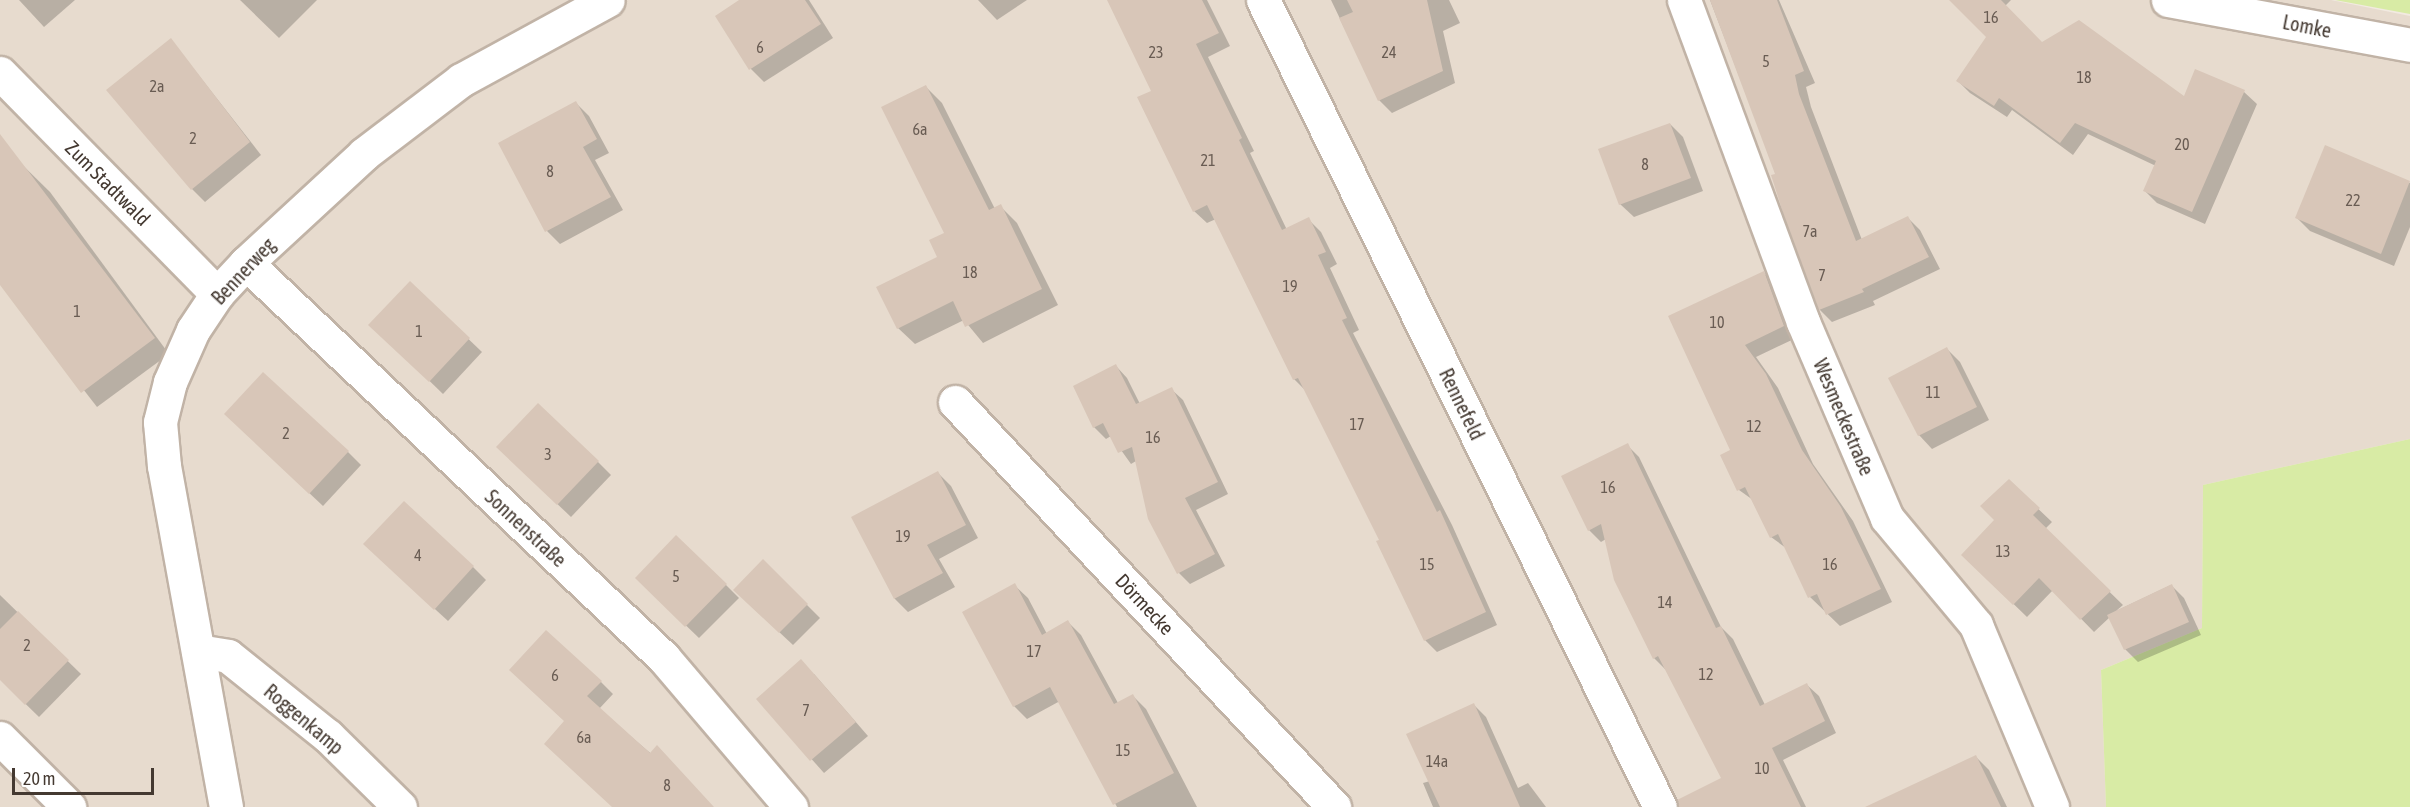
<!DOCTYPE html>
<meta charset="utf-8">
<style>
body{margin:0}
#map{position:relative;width:2410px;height:807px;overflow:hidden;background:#f2eae1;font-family:"Asap Condensed",sans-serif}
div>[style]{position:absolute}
.residential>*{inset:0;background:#e7dbce}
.green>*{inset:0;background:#d8eba5}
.shadow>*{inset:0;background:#0003}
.building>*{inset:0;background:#d8c6b8}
.roads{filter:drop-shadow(2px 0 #c1b3a6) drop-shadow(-2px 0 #c1b3a6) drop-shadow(0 2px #c1b3a6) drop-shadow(0 -2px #c1b3a6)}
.minor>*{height:33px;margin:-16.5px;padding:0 16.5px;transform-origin:16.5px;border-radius:16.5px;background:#fff}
span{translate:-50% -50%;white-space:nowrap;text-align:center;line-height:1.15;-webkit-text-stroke:6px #fff;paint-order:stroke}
.number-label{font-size:16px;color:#695c53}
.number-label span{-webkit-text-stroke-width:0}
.street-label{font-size:20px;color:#443931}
.scale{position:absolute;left:12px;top:768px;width:142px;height:27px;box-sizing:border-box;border:3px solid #443931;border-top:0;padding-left:8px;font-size:18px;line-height:21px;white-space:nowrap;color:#443931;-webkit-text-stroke:4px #fff;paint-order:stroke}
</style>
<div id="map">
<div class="residential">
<div style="clip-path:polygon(0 0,2331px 0,2410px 16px,2410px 439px,2203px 485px,2202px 628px,2101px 670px,2106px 807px,0 807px)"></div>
</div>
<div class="green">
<div style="clip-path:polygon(2335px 0,2410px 0,2410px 14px)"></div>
<div style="clip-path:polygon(2410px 439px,2410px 807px,2106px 807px,2101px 670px,2202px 628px,2203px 485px)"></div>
</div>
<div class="shadow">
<div style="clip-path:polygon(19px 0,75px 0,44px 27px)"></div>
<div style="clip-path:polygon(240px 0,317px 0,279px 38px)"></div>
<div style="clip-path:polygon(742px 0,809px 0,833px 38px,764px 82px,751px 69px)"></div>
<div style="clip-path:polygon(978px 0,1027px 0,997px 20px)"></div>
<div style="clip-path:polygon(1109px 0,1207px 0,1230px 46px,1208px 57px,1254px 151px,1250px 153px,1287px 230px,1308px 219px,1321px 232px,1337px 264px,1330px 268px,1359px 330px,1353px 333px,1452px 525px,1497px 625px,1437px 652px,1425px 640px,1381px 540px,1306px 391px,1294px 379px,1216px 219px,1207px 223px,1194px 211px,1177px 140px)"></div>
<div style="clip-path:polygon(1331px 0,1449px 0,1460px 23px,1443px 31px,1455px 83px,1392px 113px,1379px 100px)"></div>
<div style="clip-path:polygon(1710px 0,1779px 0,1815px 83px,1806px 87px,1811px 107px,1862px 240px,1908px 218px,1920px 230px,1940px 269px,1873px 301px,1875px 305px,1832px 322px,1820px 310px,1777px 175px)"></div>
<div style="clip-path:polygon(1951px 0,2011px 0,2005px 6px,2042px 44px,2185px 98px,2196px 71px,2244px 92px,2257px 104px,2205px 224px,2157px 203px,2145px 191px,2156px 166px,2088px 134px,2073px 155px,2012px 110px,2007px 117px,1970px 93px,1958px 81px,1988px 37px)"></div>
<div style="clip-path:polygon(171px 40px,261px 155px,205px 202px,192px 189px)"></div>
<div style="clip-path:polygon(925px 86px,942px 103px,995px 209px,1000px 206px,1017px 223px,1058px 305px,983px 343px,964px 320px,915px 344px,898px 328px,939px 258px,946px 233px)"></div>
<div style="clip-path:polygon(576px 103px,589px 116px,609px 153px,595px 160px,623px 210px,560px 244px,547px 231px)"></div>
<div style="clip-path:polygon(1670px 124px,1683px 137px,1703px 191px,1634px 217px,1620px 204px)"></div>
<div style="clip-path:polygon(0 143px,50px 192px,169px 354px,97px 407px,0 282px)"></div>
<div style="clip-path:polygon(2326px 147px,2410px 183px,2410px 227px,2394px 266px,2310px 231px,2297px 218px)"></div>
<div style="clip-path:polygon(1764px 273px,1776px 285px,1796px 338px,1756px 357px,1778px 388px,1813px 464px,1853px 521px,1892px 602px,1840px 626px,1810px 597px,1786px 548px,1771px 537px,1753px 500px,1739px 490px,1732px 451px,1670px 317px)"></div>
<div style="clip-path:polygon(410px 283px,482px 352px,443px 394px,384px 337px)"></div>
<div style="clip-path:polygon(1947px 349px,1960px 362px,1989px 420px,1932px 449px,1919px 435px,1890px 378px)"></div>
<div style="clip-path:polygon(1116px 366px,1127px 378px,1140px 404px,1171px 389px,1183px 400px,1228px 494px,1196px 510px,1225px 566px,1190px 584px,1179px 573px,1136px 461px,1131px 464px,1111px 436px,1106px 439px,1094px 427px)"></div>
<div style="clip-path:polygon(239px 427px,348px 452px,361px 465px,323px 506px)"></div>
<div style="clip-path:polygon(1627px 445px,1639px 457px,1721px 627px,1733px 639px,1765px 705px,1807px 685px,1819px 696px,1836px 733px,1783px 760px,1806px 807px,1723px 807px,1723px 779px,1666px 670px,1654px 658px,1606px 539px,1601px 542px,1589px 530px)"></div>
<div style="clip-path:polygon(511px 460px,598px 462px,611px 475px,571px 517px)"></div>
<div style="clip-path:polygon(938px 473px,951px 486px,978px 538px,939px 559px,955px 587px,908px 612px,895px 599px,853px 517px)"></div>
<div style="clip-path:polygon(2009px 481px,2052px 522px,2045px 529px,2123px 605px,2116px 611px,2171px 585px,2184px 598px,2201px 635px,2138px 662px,2125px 649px,2110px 617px,2094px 632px,2053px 590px,2027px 617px,1963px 555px,1996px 520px)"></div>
<div style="clip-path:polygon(378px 557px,473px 567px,486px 580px,448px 621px)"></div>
<div style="clip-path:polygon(763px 561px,820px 618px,793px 645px,748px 603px)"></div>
<div style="clip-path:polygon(726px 585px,739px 598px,699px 638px,650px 591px)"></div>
<div style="clip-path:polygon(1014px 585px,1028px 598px,1047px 634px,1068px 622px,1081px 635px,1118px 703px,1133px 696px,1146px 709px,1197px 807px,1117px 807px,1060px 701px,1027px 719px,1014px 706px)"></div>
<div style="clip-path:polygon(0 595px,81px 674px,39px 717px,0 679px)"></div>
<div style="clip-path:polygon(814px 674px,868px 736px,824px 773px,758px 699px)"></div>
<div style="clip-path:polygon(601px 682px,613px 694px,599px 709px,713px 807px,628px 807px,566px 722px,524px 683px)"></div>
<div style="clip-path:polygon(1474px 705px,1486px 717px,1518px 788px,1528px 783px,1546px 807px,1433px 807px,1423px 783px,1430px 781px)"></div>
<div style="clip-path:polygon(1976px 757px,1989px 770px,2007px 807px,1924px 807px)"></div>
</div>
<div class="building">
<div style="clip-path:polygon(739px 0,805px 0,821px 24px,749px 70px,715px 16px)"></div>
<div style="clip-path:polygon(1107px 0,1202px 0,1219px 33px,1196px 44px,1242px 138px,1239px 140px,1282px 230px,1309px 217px,1326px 252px,1318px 255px,1347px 318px,1342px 320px,1437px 512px,1440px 510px,1486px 612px,1424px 641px,1376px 541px,1379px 540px,1298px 378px,1293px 380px,1207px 205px,1193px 212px,1137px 97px,1151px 91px)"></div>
<div style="clip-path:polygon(1347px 0,1427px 0,1443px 71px,1378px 101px,1339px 18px,1353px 12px)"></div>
<div style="clip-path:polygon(1710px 0,1777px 0,1804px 71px,1795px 75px,1799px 94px,1856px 241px,1908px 216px,1929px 257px,1862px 289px,1864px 292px,1819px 310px,1787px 225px,1771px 175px,1775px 174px)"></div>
<div style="clip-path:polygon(1949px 0,2001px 0,2042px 42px,2079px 20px,2184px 96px,2195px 69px,2245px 90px,2192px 212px,2143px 191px,2156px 161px,2075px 123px,2060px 143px,1999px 98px,1994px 106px,1956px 81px,1986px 37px)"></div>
<div style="clip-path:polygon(171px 38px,250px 142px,191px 190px,106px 90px)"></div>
<div style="clip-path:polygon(926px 85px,989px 210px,1001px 204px,1042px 289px,965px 327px,953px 301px,897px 329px,876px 287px,937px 257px,929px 240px,944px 233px,881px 107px)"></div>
<div style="clip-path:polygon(576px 101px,597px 139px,583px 147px,611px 197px,545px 232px,498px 143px)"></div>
<div style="clip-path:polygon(1670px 123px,1691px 178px,1619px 205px,1598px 149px)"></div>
<div style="clip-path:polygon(0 134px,155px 338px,81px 393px,0 285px)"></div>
<div style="clip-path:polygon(2325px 145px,2410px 181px,2381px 254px,2295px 218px)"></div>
<div style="clip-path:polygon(1764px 271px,1784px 326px,1745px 345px,1766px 374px,1802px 450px,1841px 507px,1881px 589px,1826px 615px,1817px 594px,1808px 598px,1778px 534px,1770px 538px,1745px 487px,1737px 491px,1720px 455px,1730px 450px,1668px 316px)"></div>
<div style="clip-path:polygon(410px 281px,470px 338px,429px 382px,368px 325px)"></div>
<div style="clip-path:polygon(1947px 347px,1977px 407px,1918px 436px,1888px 378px)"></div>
<div style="clip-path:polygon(1116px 364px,1136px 404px,1172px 387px,1218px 482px,1185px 498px,1215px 554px,1177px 574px,1148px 519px,1132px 447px,1118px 453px,1103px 423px,1093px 428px,1073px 386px)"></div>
<div style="clip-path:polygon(263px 372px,349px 451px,309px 494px,224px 414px)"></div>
<div style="clip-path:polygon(538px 403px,599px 461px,557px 505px,496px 447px)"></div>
<div style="clip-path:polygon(1628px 443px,1716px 628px,1721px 626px,1760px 706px,1807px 683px,1825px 721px,1772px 748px,1801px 807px,1679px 807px,1677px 800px,1721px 778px,1658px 656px,1653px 659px,1614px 580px,1601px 524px,1588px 531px,1561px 476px)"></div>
<div style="clip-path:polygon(938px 471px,966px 525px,927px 545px,943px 573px,894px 599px,851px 517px)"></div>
<div style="clip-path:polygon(2009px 479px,2040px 508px,2033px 515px,2111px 591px,2080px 620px,2039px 578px,2013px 605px,1961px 555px,1994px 520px,1980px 506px)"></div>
<div style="clip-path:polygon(404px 501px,474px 566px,434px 610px,363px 544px)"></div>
<div style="clip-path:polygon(676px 535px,727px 584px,685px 627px,635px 578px)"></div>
<div style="clip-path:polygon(763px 559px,808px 604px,779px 633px,733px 590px)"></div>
<div style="clip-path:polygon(1015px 583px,1042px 635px,1068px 620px,1114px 704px,1133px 694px,1174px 773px,1113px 805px,1050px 687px,1013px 707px,962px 612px)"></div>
<div style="clip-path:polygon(2172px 584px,2189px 622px,2124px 650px,2107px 615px)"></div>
<div style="clip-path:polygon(18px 611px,69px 660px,25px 705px,0 680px,0 629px)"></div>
<div style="clip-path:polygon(546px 630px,602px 681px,587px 696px,650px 753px,657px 745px,714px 807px,612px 807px,544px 744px,564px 721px,509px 670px)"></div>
<div style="clip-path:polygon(801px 659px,856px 722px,810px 761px,756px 699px)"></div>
<div style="clip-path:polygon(1474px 703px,1520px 807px,1440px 807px,1406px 734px)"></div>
<div style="clip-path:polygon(1976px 755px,2001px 807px,1865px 807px)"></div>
</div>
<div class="roads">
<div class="minor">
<div style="left:1263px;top:0;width:899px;rotate:63.81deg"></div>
<div style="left:1684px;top:0;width:343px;rotate:69.7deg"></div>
<div style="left:1803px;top:322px;width:213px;rotate:66.8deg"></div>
<div style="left:1887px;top:518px;width:139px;rotate:50.2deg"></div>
<div style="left:1976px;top:625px;width:197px;rotate:67.3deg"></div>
<div style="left:2168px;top:0;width:246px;rotate:10.5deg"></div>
<div style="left:0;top:73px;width:310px;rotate:45.5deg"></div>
<div style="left:246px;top:263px;width:575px;rotate:43.38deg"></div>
<div style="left:664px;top:658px;width:196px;rotate:49.6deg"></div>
<div style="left:955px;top:402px;width:555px;rotate:46.9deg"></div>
<div style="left:198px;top:651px;width:30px;rotate:9deg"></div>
<div style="left:228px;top:656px;width:128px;rotate:38.7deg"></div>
<div style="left:328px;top:736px;width:101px;rotate:44.6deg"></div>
<div style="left:0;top:738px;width:98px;rotate:45deg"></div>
<div style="left:226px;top:807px;width:347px;rotate:-100.3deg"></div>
<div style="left:164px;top:466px;width:44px;rotate:-95.2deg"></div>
<div style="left:160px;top:422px;width:41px;rotate:-76deg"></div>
<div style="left:170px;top:382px;width:57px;rotate:-66.1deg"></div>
<div style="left:193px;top:330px;width:43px;rotate:-56.3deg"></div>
<div style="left:217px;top:294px;width:42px;rotate:-46.9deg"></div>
<div style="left:246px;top:263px;width:161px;rotate:-42.7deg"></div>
<div style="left:364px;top:154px;width:122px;rotate:-37.3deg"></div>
<div style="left:461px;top:80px;width:167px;rotate:-28.6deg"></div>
</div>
</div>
<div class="number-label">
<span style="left:1991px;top:17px">16</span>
<span style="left:760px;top:47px">6</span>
<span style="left:1156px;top:52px">23</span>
<span style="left:1389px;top:52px">24</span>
<span style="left:1766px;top:61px">5</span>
<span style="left:2084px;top:77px">18</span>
<span style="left:157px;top:86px">2a</span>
<span style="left:920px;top:129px">6a</span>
<span style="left:193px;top:138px">2</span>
<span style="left:2182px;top:144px">20</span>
<span style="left:1208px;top:160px">21</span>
<span style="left:1645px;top:164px">8</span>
<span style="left:550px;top:171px">8</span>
<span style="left:2353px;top:200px">22</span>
<span style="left:1810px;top:231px">7a</span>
<span style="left:970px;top:272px">18</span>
<span style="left:1822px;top:275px">7</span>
<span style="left:1290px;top:286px">19</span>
<span style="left:77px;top:311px">1</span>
<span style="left:1717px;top:322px">10</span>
<span style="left:419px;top:331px">1</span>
<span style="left:1933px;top:392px">11</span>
<span style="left:1357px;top:424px">17</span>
<span style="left:1754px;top:426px">12</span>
<span style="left:286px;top:433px">2</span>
<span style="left:1153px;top:437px">16</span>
<span style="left:548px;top:454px">3</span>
<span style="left:1608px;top:487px">16</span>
<span style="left:903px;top:536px">19</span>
<span style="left:2003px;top:551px">13</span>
<span style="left:418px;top:555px">4</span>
<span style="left:1427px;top:564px">15</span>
<span style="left:1830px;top:564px">16</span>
<span style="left:676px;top:576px">5</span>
<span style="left:1665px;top:602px">14</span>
<span style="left:27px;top:645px">2</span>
<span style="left:1034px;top:651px">17</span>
<span style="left:1706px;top:674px">12</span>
<span style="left:555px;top:675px">6</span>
<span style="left:806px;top:710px">7</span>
<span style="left:584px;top:737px">6a</span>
<span style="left:1123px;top:750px">15</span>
<span style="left:1437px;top:761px">14a</span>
<span style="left:1762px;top:768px">10</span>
<span style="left:667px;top:785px">8</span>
</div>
<div class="street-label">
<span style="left:2307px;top:26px;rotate:11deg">Lomke</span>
<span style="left:108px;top:183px;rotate:45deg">Zum Stadtwald</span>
<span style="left:243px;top:271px;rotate:-47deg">Bennerweg</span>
<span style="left:1462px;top:404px;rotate:64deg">Rennefeld</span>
<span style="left:1844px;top:417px;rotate:67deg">Wesmeckestraße</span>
<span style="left:526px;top:528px;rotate:43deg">Sonnenstraße</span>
<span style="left:1145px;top:604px;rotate:47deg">Dörmecke</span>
<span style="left:304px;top:719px;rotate:40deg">Roggenkamp</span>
</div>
<div class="scale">20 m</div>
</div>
